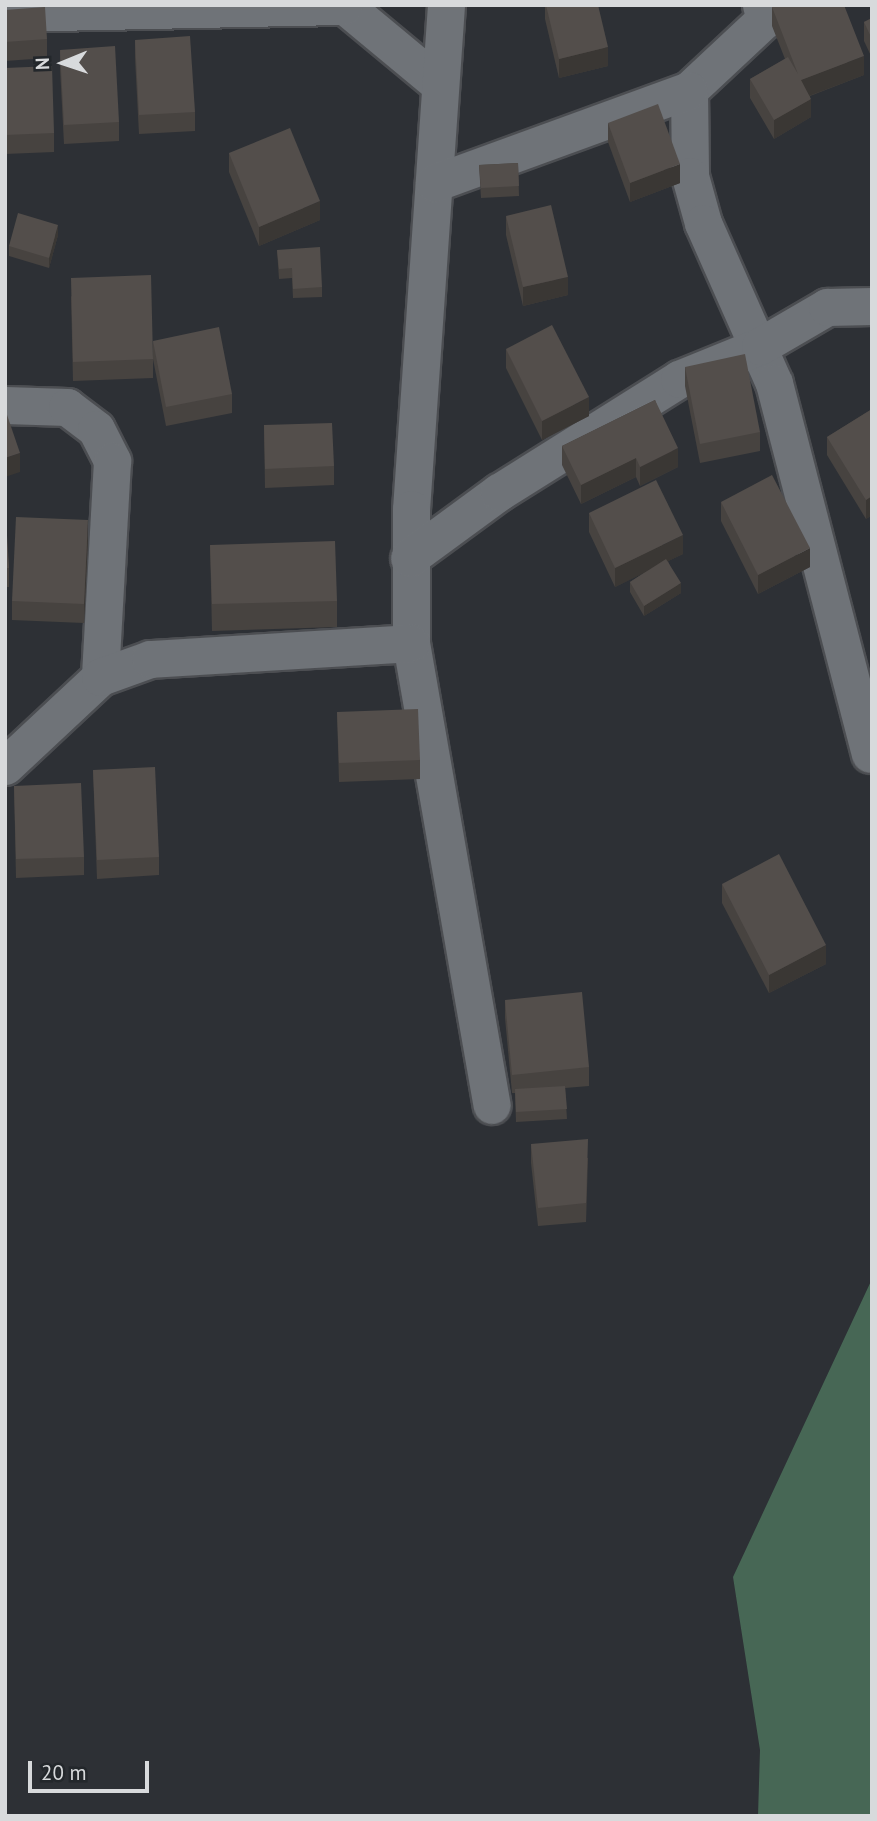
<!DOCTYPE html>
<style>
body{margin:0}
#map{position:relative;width:877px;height:1821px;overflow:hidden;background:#2d3035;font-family:"PT Sans",sans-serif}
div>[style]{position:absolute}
.forest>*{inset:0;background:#476755}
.roads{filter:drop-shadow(2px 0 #4c4e52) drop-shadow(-2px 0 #4c4e52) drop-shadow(0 2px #4c4e52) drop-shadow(0 -2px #4c4e52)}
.street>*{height:37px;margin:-18.5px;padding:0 18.5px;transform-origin:18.5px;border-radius:18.5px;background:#6f7378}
.wall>*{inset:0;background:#474340}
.shaded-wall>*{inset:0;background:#3a3734}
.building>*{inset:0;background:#534e4b}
span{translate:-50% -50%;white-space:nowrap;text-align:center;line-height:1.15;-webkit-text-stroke:7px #23272b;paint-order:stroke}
.frame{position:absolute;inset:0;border:7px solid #d8dadc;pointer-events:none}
.north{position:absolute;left:28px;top:28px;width:70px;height:70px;-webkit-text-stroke:5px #23272b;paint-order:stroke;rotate:268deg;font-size:19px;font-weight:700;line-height:28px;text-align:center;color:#d8dadc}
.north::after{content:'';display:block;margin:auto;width:24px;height:32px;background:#d8dadc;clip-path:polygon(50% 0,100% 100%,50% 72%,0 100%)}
.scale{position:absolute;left:28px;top:1761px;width:121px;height:32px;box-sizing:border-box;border:4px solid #d8dadc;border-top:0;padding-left:9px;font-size:21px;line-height:24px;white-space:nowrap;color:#d8dadc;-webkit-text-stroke:5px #23272b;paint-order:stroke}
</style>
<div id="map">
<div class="forest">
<div style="clip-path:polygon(872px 1279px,872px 1816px,758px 1816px,760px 1750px,733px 1577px)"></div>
</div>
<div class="roads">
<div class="street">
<div style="left:344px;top:5px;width:122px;rotate:39.7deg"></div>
<div style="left:446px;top:5px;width:505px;rotate:93.97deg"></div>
<div style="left:411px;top:509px;width:134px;rotate:90deg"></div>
<div style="left:411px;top:643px;width:469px;rotate:80.1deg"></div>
<div style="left:761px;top:5px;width:15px;rotate:74deg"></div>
<div style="left:765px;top:19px;width:104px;rotate:136.9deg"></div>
<div style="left:689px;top:90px;width:86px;rotate:89.3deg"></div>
<div style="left:690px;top:176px;width:49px;rotate:74.5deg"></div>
<div style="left:703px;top:223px;width:175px;rotate:66.1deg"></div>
<div style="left:774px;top:383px;width:383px;rotate:75.5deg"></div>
<div style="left:5px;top:13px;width:339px;rotate:-1.2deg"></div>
<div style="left:434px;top:183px;width:271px;rotate:-20deg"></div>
<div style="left:5px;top:405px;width:62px;rotate:1.8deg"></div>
<div style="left:67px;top:407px;width:36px;rotate:37deg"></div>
<div style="left:96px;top:429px;width:36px;rotate:63deg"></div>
<div style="left:112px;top:461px;width:216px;rotate:93.2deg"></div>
<div style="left:409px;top:558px;width:112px;rotate:-36.3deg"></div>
<div style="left:499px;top:492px;width:213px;rotate:-32.1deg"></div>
<div style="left:679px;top:379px;width:87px;rotate:-22.2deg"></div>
<div style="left:760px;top:346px;width:78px;rotate:-30.2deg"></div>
<div style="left:827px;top:307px;width:45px;rotate:-1.3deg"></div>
<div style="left:5px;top:766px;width:130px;rotate:-43.1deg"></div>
<div style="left:100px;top:677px;width:53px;rotate:-19.8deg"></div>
<div style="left:150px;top:659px;width:261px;rotate:-3.5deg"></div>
</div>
</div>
<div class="wall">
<div style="clip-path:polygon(545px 5px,598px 5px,608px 66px,559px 78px,545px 19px)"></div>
<div style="clip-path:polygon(772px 7px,864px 75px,810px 96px,811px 117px,774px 139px,750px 98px,750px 79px,785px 59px,772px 26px)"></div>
<div style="clip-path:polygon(5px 10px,47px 39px,47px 58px,5px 61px)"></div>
<div style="clip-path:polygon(872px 18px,872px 58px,864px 41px,864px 22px)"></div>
<div style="clip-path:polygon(135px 40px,195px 112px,195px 131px,139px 134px,135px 58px)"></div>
<div style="clip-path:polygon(60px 50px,119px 122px,119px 141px,64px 144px,60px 68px)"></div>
<div style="clip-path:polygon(5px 68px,54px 133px,54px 152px,5px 154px)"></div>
<div style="clip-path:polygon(608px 123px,680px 183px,630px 202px,608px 142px)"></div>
<div style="clip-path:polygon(229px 153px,320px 220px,259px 246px,229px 172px)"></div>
<div style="clip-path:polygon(518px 163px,519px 196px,481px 198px,479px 165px)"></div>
<div style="clip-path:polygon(506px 216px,568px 295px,523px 306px,506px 235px)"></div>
<div style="clip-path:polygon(58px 235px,49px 268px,9px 256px,9px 246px)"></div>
<div style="clip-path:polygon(277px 250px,322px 287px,322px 297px,293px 298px,292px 278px,279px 279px)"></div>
<div style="clip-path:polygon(71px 296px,153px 359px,153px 378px,73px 381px)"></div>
<div style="clip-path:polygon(153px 341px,232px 394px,232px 413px,166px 426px,153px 359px)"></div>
<div style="clip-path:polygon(506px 349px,589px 416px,542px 440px,506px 368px)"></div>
<div style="clip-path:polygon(685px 367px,760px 432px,760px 451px,700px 463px,685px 386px)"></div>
<div style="clip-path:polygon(655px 400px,678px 467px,640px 486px,636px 477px,581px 504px,562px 465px,562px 446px)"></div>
<div style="clip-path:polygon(872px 409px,872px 515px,866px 519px,827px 455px,827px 437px)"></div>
<div style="clip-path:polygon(264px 425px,334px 466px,334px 485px,265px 488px)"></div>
<div style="clip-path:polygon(721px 502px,810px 567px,758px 594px,721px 521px)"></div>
<div style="clip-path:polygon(589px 513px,683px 554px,668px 561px,681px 593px,644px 616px,630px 592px,630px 582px,645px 572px,615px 587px,589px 532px)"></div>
<div style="clip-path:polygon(5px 518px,9px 568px,9px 587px,5px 587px)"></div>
<div style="clip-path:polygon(88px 539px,84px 623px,12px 620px,12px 601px)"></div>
<div style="clip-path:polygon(210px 545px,337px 601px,337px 627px,212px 631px)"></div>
<div style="clip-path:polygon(337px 712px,420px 760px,420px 779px,339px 782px)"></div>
<div style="clip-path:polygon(93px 770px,159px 857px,159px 875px,97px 879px)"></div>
<div style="clip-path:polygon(14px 786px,84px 857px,84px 875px,16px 878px)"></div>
<div style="clip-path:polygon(722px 884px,826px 964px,769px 993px,722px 903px)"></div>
<div style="clip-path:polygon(505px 1000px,589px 1067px,589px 1086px,565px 1088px,567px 1119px,516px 1122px,515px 1093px,512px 1093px,505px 1018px)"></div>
<div style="clip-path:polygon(531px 1144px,588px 1158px,586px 1222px,538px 1226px,531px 1163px)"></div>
</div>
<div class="shaded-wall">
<div style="clip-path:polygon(608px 47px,608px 66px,559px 78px,559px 59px)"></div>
<div style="clip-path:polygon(864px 56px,864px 75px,801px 99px,801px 80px)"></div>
<div style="clip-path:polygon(811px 99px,811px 117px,774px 139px,774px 120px)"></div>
<div style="clip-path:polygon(680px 164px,680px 183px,630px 202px,630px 183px)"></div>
<div style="clip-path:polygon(320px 201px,320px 220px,259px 246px,259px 227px)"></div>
<div style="clip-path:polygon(58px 225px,58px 235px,49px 268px,49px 258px)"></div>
<div style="clip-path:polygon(568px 277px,568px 295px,523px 306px,523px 287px)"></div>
<div style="clip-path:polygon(589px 397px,589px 416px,542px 440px,542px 421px)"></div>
<div style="clip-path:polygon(678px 448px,678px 467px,640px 486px,640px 467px)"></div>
<div style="clip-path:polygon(20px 453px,20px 472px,5px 477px,5px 458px)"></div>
<div style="clip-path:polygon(636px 458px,636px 477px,581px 504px,581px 485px)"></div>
<div style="clip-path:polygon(872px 496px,872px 515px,866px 519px,866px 500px)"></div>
<div style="clip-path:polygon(88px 520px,88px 539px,84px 623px,84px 604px)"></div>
<div style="clip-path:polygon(683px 535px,683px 554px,615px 587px,615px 568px)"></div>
<div style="clip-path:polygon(810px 548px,810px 567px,758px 594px,758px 575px)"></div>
<div style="clip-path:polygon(681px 583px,681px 593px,644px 616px,644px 606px)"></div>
<div style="clip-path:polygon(826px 945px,826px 964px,769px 993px,769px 975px)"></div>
</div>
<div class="building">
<div style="clip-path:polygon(546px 5px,598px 5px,608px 47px,559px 59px)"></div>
<div style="clip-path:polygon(777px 5px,844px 5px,864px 56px,801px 80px,811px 99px,774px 120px,750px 79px,788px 57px,798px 74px,772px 7px)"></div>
<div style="clip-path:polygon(45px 7px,47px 39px,5px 42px,5px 10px)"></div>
<div style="clip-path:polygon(872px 18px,872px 39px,864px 22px)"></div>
<div style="clip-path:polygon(190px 36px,195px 112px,139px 115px,135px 40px)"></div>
<div style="clip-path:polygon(115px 46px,119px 122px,64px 125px,60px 50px)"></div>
<div style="clip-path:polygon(52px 66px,54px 133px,5px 135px,5px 68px)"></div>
<div style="clip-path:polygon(658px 104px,680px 164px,630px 183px,608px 123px)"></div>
<div style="clip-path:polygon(290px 128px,320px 201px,259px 227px,229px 153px)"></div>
<div style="clip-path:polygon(518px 163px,519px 186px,481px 188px,479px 165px)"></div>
<div style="clip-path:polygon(551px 205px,568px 277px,523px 287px,506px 216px)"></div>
<div style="clip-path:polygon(18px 213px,58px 225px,49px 258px,9px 246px)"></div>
<div style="clip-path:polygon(320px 247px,322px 287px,293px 289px,292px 268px,279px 269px,277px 250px)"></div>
<div style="clip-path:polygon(151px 275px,153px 359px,73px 362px,71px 278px)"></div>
<div style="clip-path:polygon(552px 325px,589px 397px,542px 421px,506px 349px)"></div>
<div style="clip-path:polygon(219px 327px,232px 394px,166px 407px,153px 341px)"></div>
<div style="clip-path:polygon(745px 354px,760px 432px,700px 444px,685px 367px)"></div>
<div style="clip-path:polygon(655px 400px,678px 448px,640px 467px,636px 458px,581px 485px,562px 446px)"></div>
<div style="clip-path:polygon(5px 409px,20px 453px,5px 458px)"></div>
<div style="clip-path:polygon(872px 409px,872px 496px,866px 500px,827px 437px)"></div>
<div style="clip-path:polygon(332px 423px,334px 466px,265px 469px,264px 425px)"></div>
<div style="clip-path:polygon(772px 475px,810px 548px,758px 575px,721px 502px)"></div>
<div style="clip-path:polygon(656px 480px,683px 535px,615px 568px,589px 513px)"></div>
<div style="clip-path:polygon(16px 517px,88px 520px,84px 604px,12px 601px)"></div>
<div style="clip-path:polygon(5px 518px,6px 518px,9px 568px,5px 568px)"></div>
<div style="clip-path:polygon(335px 541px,337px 601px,212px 604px,210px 545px)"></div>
<div style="clip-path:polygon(666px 559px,681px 583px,644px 606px,630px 582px)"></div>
<div style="clip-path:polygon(418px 709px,420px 760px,339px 763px,337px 712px)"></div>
<div style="clip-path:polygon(155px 767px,159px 857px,97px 860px,93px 770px)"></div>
<div style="clip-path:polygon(81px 783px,84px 857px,16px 859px,14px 786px)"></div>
<div style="clip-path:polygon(779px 854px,826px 945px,769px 975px,722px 884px)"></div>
<div style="clip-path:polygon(582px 992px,589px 1067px,512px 1075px,505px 1000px)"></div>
<div style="clip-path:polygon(565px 1086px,567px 1109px,516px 1112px,515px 1089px)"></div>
<div style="clip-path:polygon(588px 1139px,586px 1203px,538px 1208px,531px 1144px)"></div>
</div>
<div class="frame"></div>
<div class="north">N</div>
<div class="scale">20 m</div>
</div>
